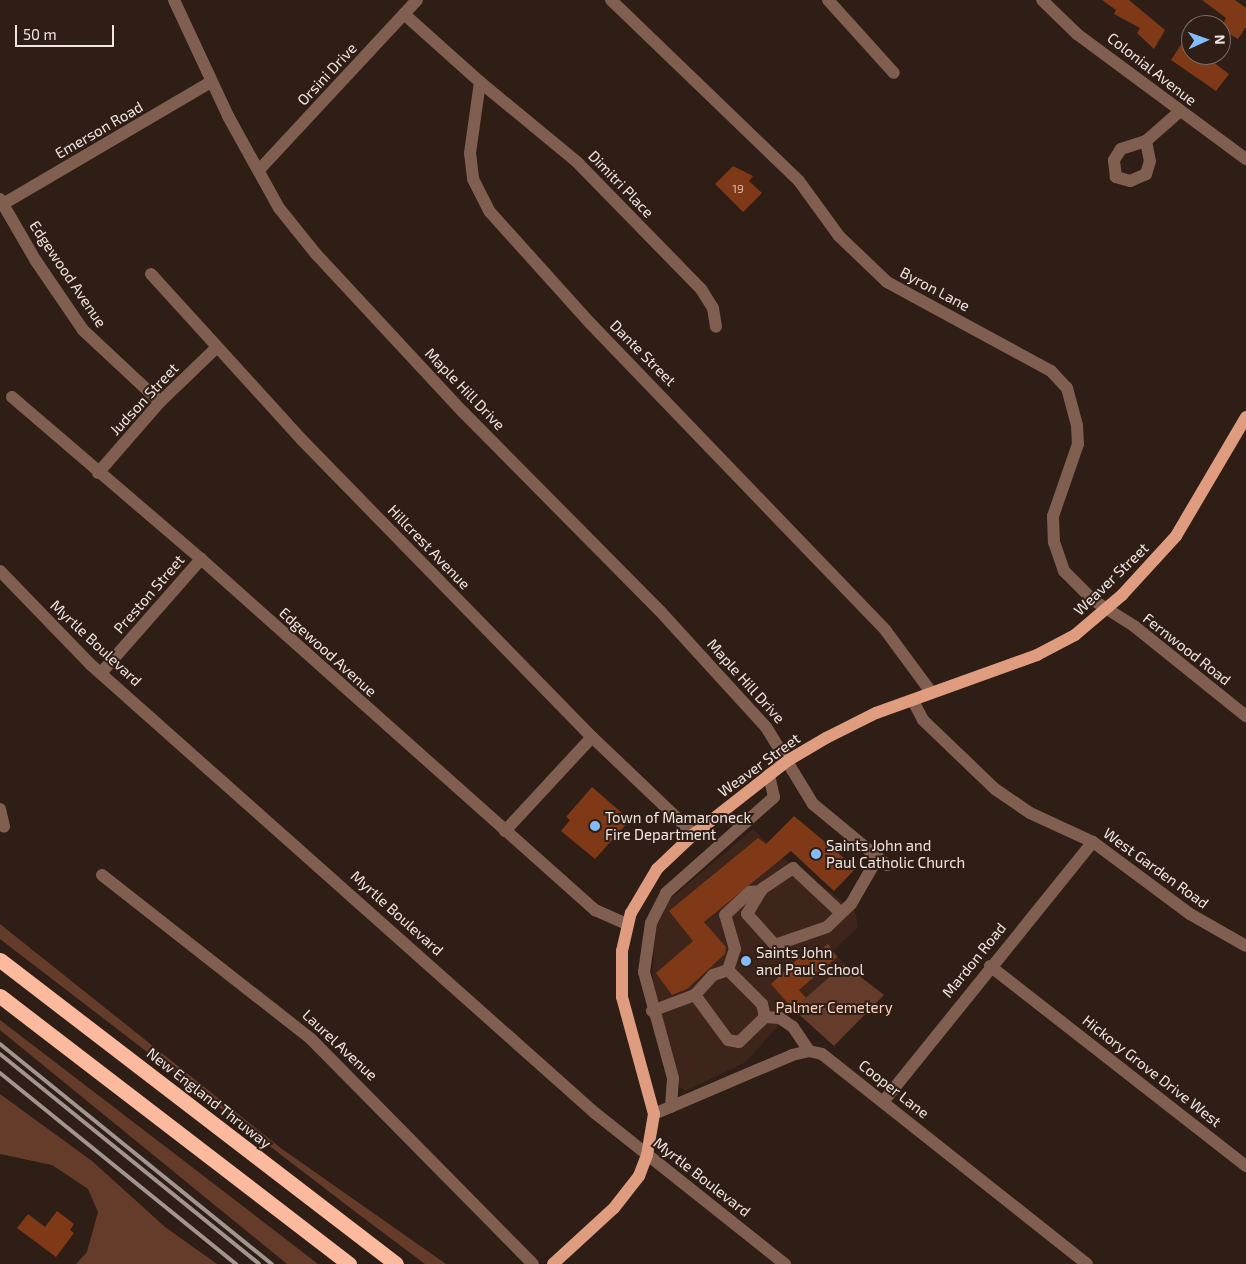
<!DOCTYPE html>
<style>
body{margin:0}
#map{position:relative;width:1246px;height:1264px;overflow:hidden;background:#2f1e16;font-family:"Exo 2",sans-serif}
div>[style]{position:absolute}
.built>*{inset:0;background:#3d251b}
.green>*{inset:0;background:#653c2a}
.building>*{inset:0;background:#7f3917}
.minor>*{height:12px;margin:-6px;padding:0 6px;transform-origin:6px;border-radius:6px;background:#805f51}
.major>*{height:12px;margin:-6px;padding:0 6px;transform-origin:6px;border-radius:6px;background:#e09c7e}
.highway>*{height:15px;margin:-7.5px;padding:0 7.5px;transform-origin:7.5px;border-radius:7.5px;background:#fbb99d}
.rail>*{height:4px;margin:-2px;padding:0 2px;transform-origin:2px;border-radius:2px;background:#a2948e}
.dots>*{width:14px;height:14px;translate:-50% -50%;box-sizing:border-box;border:2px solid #2f1e16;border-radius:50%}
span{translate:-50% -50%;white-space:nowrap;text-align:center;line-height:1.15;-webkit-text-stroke:4px #2f1e16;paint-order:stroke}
.number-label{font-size:12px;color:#d4baae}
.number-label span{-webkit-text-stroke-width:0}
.street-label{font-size:15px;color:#f1e5e0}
.poi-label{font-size:15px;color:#f1e5e0}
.left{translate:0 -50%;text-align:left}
.park-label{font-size:15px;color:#fdd1bf}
.north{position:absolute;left:1181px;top:15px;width:50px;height:50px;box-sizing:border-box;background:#2f1e16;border:1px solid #7d6e67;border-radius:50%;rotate:88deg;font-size:14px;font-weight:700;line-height:20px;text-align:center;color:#f1e5e0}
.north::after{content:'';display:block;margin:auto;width:18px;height:22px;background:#86bbfb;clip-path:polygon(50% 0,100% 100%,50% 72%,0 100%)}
.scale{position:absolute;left:15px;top:25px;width:99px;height:22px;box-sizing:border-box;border:2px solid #f1e5e0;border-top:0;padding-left:6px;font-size:15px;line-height:18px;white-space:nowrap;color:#f1e5e0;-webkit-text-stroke:4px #2f1e16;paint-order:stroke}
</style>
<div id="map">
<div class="built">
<div style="clip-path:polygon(753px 829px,783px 858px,855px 910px,858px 927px,833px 951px,844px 964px,793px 1009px,746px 1062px,685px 1091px,679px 1086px,652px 987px,655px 930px,668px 901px)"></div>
</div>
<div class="green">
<div style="clip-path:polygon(0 924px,282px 1149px,446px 1264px,425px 1264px,353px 1210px,0 939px)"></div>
<div style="clip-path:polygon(844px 964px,884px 995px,834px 1046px,793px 1009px)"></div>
<div style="clip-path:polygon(0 1020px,192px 1167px,318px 1264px,287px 1264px,0 1030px)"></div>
<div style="clip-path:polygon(0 1094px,92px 1161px,165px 1227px,217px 1264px,76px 1264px,87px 1252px,98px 1212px,88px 1189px,52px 1165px,0 1154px)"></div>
</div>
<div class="building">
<div style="clip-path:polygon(1102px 0,1129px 0,1165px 30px,1154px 49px,1137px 33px,1140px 28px,1114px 14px,1116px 10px)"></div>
<div style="clip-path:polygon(1202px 0,1235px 0,1246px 8px,1246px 27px,1238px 39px,1221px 29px,1226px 18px)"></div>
<div style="clip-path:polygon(1184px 40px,1191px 46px,1191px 55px,1204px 55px,1229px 74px,1216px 91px,1171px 60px)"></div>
<div style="clip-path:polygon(733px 166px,753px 176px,749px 181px,762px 193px,743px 212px,715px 184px)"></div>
<div style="clip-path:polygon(592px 787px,630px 820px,595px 859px,561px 831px,570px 820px,566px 817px)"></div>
<div style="clip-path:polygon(794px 816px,856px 868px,834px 891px,791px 851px,704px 922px,726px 947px,725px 954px,687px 989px,672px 995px,656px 973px,693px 941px,669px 911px,758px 838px,766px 844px)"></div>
<div style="clip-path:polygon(828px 944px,837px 957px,799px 990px,806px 998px,793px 1009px,771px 984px,805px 952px,810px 958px)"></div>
<div style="clip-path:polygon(57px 1211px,74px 1224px,70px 1230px,74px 1233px,56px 1257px,17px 1228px,28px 1214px,45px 1227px)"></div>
</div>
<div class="minor">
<div style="left:174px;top:0;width:128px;rotate:65deg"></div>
<div style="left:228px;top:116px;width:105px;rotate:61deg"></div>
<div style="left:279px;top:208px;width:59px;rotate:51.2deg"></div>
<div style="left:316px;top:254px;width:216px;rotate:47.1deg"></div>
<div style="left:463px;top:412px;width:280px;rotate:45.3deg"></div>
<div style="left:660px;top:611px;width:157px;rotate:47.6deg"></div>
<div style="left:766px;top:727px;width:90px;rotate:58.6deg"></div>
<div style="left:813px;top:804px;width:96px;rotate:39.5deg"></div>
<div style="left:611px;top:0;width:261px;rotate:43.9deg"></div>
<div style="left:799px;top:181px;width:68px;rotate:54deg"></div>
<div style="left:839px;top:236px;width:66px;rotate:43.8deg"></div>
<div style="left:887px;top:282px;width:187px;rotate:28.5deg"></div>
<div style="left:1051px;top:371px;width:23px;rotate:47deg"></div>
<div style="left:1067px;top:388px;width:39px;rotate:75deg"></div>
<div style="left:1077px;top:426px;width:18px;rotate:87deg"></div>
<div style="left:1078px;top:444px;width:76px;rotate:109.1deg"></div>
<div style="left:1053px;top:516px;width:26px;rotate:88deg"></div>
<div style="left:1054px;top:542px;width:31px;rotate:71deg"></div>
<div style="left:1064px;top:571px;width:41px;rotate:45deg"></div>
<div style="left:1093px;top:600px;width:49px;rotate:32.4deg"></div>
<div style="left:1134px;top:626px;width:144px;rotate:38.8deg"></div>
<div style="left:828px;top:0;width:98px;rotate:47.9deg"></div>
<div style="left:1042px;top:0;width:49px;rotate:44.2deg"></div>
<div style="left:1077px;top:34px;width:210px;rotate:36.5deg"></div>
<div style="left:404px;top:14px;width:102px;rotate:41.8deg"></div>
<div style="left:480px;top:82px;width:72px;rotate:98deg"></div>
<div style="left:470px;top:153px;width:26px;rotate:83deg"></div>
<div style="left:473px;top:179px;width:37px;rotate:63deg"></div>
<div style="left:490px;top:212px;width:149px;rotate:48deg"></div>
<div style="left:590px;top:323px;width:427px;rotate:46.1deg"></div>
<div style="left:886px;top:631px;width:76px;rotate:53.6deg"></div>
<div style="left:480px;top:82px;width:126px;rotate:39.5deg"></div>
<div style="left:577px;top:162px;width:177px;rotate:45.7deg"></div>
<div style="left:701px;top:289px;width:22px;rotate:58deg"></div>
<div style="left:713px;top:308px;width:19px;rotate:81deg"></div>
<div style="left:1146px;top:141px;width:20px;rotate:79deg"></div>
<div style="left:1150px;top:161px;width:14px;rotate:107deg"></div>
<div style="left:1146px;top:174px;width:17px;rotate:156deg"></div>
<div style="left:1130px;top:181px;width:15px;rotate:-164deg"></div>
<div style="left:1116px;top:177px;width:17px;rotate:-97deg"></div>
<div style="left:1114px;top:160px;width:13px;rotate:-58deg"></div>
<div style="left:1121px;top:149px;width:26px;rotate:-18deg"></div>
<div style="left:1146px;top:141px;width:44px;rotate:-41.3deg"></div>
<div style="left:259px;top:170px;width:232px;rotate:-47.1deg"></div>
<div style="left:0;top:199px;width:72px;rotate:59.9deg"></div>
<div style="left:36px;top:261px;width:83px;rotate:55.7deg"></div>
<div style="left:83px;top:330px;width:105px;rotate:43.1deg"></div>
<div style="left:3px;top:204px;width:241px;rotate:-30.4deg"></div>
<div style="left:151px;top:274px;width:224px;rotate:47.7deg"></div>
<div style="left:302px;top:440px;width:415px;rotate:45.7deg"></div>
<div style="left:592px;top:737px;width:141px;rotate:43.6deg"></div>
<div style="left:12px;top:397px;width:249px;rotate:40.6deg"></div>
<div style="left:201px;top:559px;width:528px;rotate:41.7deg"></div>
<div style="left:595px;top:910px;width:34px;rotate:24deg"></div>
<div style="left:98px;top:473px;width:94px;rotate:-48.9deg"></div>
<div style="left:160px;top:402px;width:76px;rotate:-43.9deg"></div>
<div style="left:0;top:571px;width:129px;rotate:45.9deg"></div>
<div style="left:90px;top:664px;width:676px;rotate:41.64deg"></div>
<div style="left:595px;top:1113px;width:243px;rotate:38.5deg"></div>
<div style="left:101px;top:673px;width:152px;rotate:-48.7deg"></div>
<div style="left:913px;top:701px;width:21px;rotate:62deg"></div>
<div style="left:923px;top:720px;width:100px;rotate:43.8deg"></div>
<div style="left:995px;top:789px;width:42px;rotate:34.4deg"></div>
<div style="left:1030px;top:813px;width:69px;rotate:24.7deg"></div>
<div style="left:1093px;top:842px;width:121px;rotate:36.6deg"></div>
<div style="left:1190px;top:914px;width:64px;rotate:29.7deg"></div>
<div style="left:0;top:809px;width:18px;rotate:77deg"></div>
<div style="left:505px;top:831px;width:128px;rotate:-47.2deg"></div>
<div style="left:102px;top:875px;width:266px;rotate:38.1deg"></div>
<div style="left:311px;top:1039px;width:316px;rotate:45.4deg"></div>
<div style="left:840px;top:912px;width:64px;rotate:-136.9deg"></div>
<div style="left:793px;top:868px;width:37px;rotate:146deg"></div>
<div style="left:762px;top:889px;width:29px;rotate:121deg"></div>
<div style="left:747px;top:914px;width:42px;rotate:47.9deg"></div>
<div style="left:775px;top:945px;width:55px;rotate:-19.1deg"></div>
<div style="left:827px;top:927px;width:33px;rotate:-44deg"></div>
<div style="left:851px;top:904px;width:54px;rotate:-60.1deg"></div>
<div style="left:990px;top:966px;width:325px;rotate:38deg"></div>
<div style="left:728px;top:970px;width:22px;rotate:-72deg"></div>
<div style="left:735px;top:949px;width:35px;rotate:-106deg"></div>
<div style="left:725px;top:915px;width:34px;rotate:-43deg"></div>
<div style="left:750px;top:892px;width:11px;rotate:-5deg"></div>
<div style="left:652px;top:1011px;width:46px;rotate:-20.4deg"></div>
<div style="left:695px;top:995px;width:27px;rotate:-48deg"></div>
<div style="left:713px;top:975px;width:16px;rotate:-18deg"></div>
<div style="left:728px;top:970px;width:48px;rotate:45deg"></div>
<div style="left:762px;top:1004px;width:13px;rotate:77deg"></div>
<div style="left:765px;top:1017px;width:36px;rotate:136deg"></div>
<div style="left:739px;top:1042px;width:11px;rotate:-170deg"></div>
<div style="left:728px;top:1040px;width:56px;rotate:-126.3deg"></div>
<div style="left:765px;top:1017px;width:15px;rotate:4deg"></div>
<div style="left:780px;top:1018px;width:16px;rotate:35deg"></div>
<div style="left:793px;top:1027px;width:29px;rotate:56deg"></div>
<div style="left:883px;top:1102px;width:334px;rotate:-51.1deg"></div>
<div style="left:671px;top:1107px;width:29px;rotate:-86deg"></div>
<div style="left:673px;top:1078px;width:110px;rotate:-105.3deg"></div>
<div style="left:644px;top:972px;width:49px;rotate:-81.9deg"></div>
<div style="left:651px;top:923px;width:34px;rotate:-63deg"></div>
<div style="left:666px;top:893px;width:144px;rotate:-41.6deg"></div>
<div style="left:774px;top:797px;width:23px;rotate:-103deg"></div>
<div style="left:654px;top:1114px;width:150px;rotate:-23.1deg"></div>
<div style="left:792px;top:1055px;width:17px;rotate:-13deg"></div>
<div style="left:809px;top:1051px;width:13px;rotate:13deg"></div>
<div style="left:822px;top:1054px;width:338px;rotate:38.4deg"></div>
</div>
<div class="major">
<div style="left:553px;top:1264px;width:83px;rotate:-42.6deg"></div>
<div style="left:614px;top:1208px;width:41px;rotate:-52deg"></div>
<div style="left:639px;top:1176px;width:22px;rotate:-69deg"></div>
<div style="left:647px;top:1155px;width:42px;rotate:-80.3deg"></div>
<div style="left:654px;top:1114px;width:121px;rotate:-105.3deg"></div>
<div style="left:622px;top:997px;width:46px;rotate:-90deg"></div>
<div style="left:622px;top:951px;width:39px;rotate:-77deg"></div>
<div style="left:631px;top:913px;width:51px;rotate:-59.4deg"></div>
<div style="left:657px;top:869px;width:51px;rotate:-43.4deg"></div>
<div style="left:694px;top:834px;width:118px;rotate:-38.1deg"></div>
<div style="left:787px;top:761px;width:45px;rotate:-30.5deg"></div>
<div style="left:826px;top:738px;width:56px;rotate:-26.6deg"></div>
<div style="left:876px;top:713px;width:171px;rotate:-19.8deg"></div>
<div style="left:1037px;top:655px;width:43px;rotate:-27.8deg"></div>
<div style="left:1075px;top:635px;width:62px;rotate:-40.4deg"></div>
<div style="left:1122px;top:595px;width:80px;rotate:-47.5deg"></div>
<div style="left:1176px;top:536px;width:138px;rotate:-59.5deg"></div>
</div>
<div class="highway">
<div style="left:0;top:960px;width:499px;rotate:37.5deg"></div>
<div style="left:0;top:996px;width:440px;rotate:37.5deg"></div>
</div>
<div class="rail">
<div style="left:0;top:1044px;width:350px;rotate:39deg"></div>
<div style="left:0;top:1054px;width:333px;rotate:39deg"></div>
<div style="left:0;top:1073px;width:304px;rotate:39deg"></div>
</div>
<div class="dots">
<div style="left:595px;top:826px;background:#86bbfb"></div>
<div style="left:816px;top:854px;background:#86bbfb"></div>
<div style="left:746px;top:961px;background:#86bbfb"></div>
</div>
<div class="number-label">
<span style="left:738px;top:189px">19</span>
</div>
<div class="street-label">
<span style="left:1152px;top:69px;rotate:38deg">Colonial Avenue</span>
<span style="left:327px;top:74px;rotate:-47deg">Orsini Drive</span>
<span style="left:99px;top:130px;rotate:-30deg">Emerson Road</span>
<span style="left:621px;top:184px;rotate:46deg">Dimitri Place</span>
<span style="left:68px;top:274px;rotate:56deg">Edgewood Avenue</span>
<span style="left:935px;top:289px;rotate:28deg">Byron Lane</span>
<span style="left:643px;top:353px;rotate:45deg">Dante Street</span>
<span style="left:465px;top:389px;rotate:46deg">Maple Hill Drive</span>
<span style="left:144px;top:399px;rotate:-47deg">Judson Street</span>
<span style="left:429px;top:547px;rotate:46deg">Hillcrest Avenue</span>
<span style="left:1111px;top:579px;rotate:-44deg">Weaver Street</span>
<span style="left:149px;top:594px;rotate:-49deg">Preston Street</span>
<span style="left:96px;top:643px;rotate:43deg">Myrtle Boulevard</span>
<span style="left:1187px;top:649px;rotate:38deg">Fernwood Road</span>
<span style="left:328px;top:652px;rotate:42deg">Edgewood Avenue</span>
<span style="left:746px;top:681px;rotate:48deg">Maple Hill Drive</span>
<span style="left:759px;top:765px;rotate:-36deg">Weaver Street</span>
<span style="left:1156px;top:868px;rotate:36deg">West Garden Road</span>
<span style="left:397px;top:913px;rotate:42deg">Myrtle Boulevard</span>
<span style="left:974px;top:960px;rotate:-51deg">Mardon Road</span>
<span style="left:340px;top:1045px;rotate:43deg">Laurel Avenue</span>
<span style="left:1152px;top:1071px;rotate:38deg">Hickory Grove Drive West</span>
<span style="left:894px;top:1089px;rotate:38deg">Cooper Lane</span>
<span style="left:209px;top:1098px;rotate:38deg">New England Thruway</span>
<span style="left:702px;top:1177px;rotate:38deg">Myrtle Boulevard</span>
</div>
<div class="poi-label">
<span class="left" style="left:605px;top:826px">Town of Mamaroneck<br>Fire Department</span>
<span class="left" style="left:826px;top:854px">Saints John and<br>Paul Catholic Church</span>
<span class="left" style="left:756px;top:961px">Saints John<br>and Paul School</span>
</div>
<div class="park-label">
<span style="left:834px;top:1008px">Palmer Cemetery</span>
</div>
<div class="north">N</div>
<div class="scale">50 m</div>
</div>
